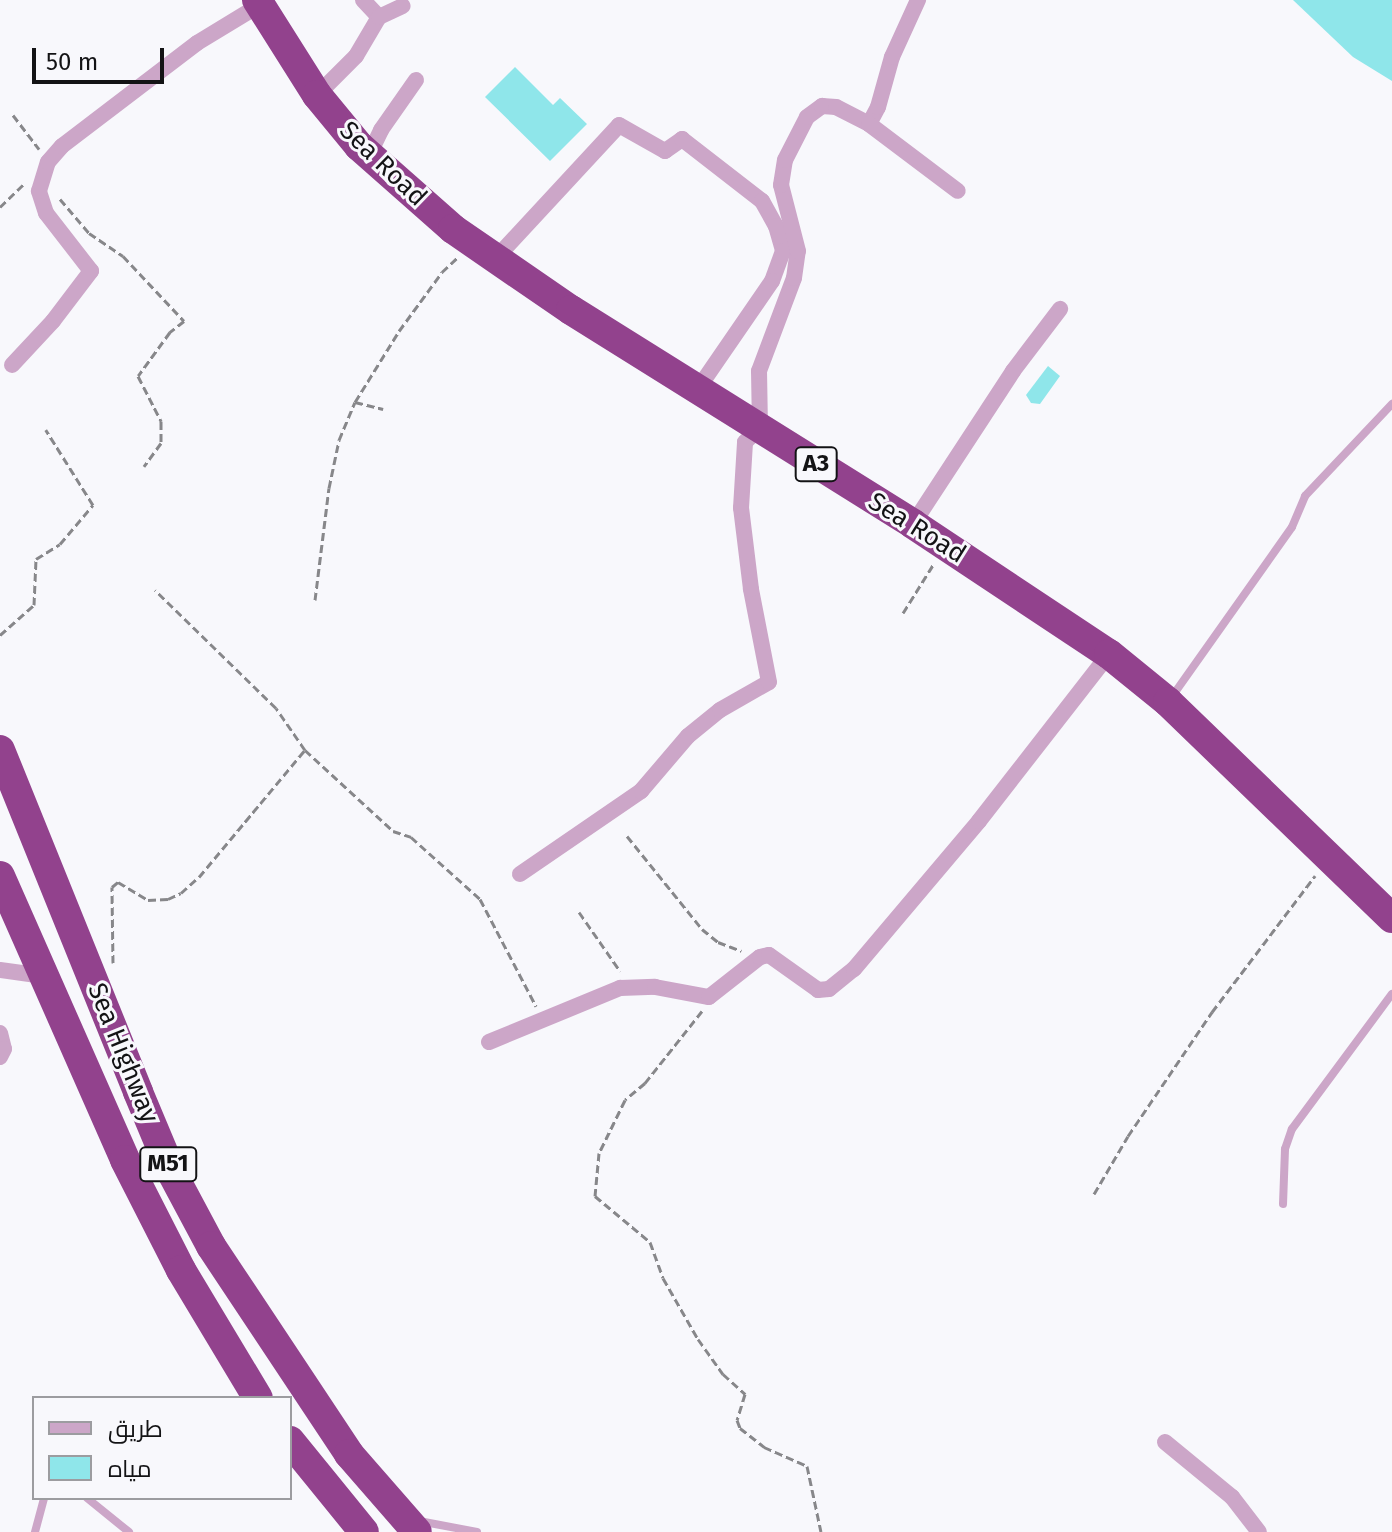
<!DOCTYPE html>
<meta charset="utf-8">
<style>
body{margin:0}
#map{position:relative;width:1392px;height:1532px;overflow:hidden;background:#f8f8fc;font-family:"Fira Sans",Cairo,sans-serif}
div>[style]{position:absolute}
.water>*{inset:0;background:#8fe6ea}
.path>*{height:3px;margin-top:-1.5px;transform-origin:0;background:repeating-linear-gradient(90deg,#87878a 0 8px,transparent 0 12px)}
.lane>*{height:8px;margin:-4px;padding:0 4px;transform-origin:4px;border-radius:4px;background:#cca6c8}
.street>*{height:16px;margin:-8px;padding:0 8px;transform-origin:8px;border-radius:8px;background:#cca6c8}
.highway>*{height:30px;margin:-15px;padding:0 15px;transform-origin:15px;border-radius:15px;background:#92428d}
span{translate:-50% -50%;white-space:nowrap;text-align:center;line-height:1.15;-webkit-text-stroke:6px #f8f8fc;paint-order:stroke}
.shield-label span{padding:2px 6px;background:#f8f8fc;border:2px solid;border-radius:6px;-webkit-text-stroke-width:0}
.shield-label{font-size:24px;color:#131315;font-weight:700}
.street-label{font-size:26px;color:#131315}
.legend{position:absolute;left:32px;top:1396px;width:260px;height:104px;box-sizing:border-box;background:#f8f8fc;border:2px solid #9c9ca0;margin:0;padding:10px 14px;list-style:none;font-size:24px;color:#131315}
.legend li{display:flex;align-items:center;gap:16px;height:40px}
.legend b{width:40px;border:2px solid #9c9ca0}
.scale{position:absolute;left:32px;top:48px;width:132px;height:36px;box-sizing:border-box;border:4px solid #131315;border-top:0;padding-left:10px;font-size:24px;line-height:28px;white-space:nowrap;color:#131315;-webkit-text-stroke:6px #f8f8fc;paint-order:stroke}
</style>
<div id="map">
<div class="water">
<div style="clip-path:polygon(1293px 0,1392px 0,1392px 81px,1353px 57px)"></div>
<div style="clip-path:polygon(515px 67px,553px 105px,560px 98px,587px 124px,550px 161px,485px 97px)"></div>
<div style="clip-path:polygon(1048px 366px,1060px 376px,1040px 404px,1031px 403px,1026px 395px)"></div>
</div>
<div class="path">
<div style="left:13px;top:115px;width:43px;rotate:52.6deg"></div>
<div style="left:60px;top:199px;width:45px;rotate:49.5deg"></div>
<div style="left:89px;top:233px;width:41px;rotate:34.1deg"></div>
<div style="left:123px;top:256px;width:89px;rotate:46.8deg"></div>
<div style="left:184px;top:321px;width:18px;rotate:142deg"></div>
<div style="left:170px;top:332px;width:54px;rotate:126deg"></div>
<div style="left:138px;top:376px;width:51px;rotate:62.9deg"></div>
<div style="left:161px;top:421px;width:22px;rotate:90deg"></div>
<div style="left:161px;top:443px;width:29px;rotate:126deg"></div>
<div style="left:0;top:207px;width:32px;rotate:-44deg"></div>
<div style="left:355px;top:402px;width:29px;rotate:14deg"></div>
<div style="left:315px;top:600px;width:113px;rotate:-82.9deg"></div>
<div style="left:329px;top:488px;width:49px;rotate:-78.2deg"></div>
<div style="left:339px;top:440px;width:41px;rotate:-67.2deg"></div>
<div style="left:355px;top:402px;width:84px;rotate:-58.2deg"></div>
<div style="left:399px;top:331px;width:73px;rotate:-53.9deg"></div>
<div style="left:442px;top:272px;width:21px;rotate:-43deg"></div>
<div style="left:903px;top:613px;width:57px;rotate:-58deg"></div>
<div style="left:0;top:635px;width:45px;rotate:-41.4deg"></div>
<div style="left:34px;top:605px;width:46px;rotate:-87.5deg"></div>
<div style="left:36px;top:559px;width:28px;rotate:-32deg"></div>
<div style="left:60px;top:544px;width:51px;rotate:-49.8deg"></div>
<div style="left:93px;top:505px;width:89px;rotate:-122.1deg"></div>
<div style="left:305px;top:750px;width:120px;rotate:42.6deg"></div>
<div style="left:393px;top:831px;width:19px;rotate:18deg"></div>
<div style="left:411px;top:837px;width:93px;rotate:41.9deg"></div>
<div style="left:480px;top:899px;width:121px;rotate:62.4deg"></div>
<div style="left:627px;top:836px;width:119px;rotate:51.1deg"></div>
<div style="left:702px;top:929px;width:21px;rotate:39deg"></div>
<div style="left:718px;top:942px;width:25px;rotate:21deg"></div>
<div style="left:579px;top:912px;width:72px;rotate:55.2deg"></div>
<div style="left:113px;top:963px;width:76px;rotate:-90.8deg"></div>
<div style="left:112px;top:887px;width:8px;rotate:-40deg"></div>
<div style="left:118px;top:882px;width:35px;rotate:31deg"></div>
<div style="left:148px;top:900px;width:20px;rotate:-3deg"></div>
<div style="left:168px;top:899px;width:14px;rotate:-25deg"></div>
<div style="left:181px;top:893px;width:24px;rotate:-42deg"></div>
<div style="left:199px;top:877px;width:165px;rotate:-50.2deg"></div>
<div style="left:305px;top:750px;width:51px;rotate:-124.6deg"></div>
<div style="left:276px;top:708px;width:169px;rotate:-135.7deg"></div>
<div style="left:702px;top:1011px;width:92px;rotate:128.4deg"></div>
<div style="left:645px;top:1083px;width:26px;rotate:140deg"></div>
<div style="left:625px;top:1100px;width:59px;rotate:116.1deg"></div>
<div style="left:599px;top:1153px;width:43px;rotate:95.3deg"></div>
<div style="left:595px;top:1196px;width:72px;rotate:39.9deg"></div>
<div style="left:650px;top:1242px;width:38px;rotate:70deg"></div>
<div style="left:663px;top:1278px;width:70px;rotate:60.2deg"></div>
<div style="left:698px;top:1339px;width:43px;rotate:54.5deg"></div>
<div style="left:723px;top:1374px;width:30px;rotate:42deg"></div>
<div style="left:745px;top:1394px;width:27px;rotate:107deg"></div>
<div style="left:737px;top:1420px;width:9px;rotate:69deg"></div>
<div style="left:740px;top:1428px;width:31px;rotate:38deg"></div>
<div style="left:764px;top:1447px;width:47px;rotate:23.8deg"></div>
<div style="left:807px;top:1466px;width:67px;rotate:78deg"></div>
<div style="left:1094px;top:1194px;width:67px;rotate:-59.6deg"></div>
<div style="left:1128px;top:1136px;width:150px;rotate:-55.9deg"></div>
<div style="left:1212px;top:1012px;width:171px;rotate:-52.9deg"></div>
</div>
<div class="lane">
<div style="left:1171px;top:698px;width:209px;rotate:-54.7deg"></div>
<div style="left:1292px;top:527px;width:34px;rotate:-67deg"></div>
<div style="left:1305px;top:496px;width:127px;rotate:-46.6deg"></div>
<div style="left:1283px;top:1204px;width:55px;rotate:-87.9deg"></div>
<div style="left:1285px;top:1149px;width:21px;rotate:-71deg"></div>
<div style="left:1292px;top:1129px;width:168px;rotate:-53.5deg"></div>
<div style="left:87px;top:1498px;width:54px;rotate:39deg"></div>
<div style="left:419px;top:1521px;width:59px;rotate:10.7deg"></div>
<div style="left:35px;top:1532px;width:35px;rotate:-75deg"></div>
</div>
<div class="street">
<div style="left:363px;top:0;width:23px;rotate:47deg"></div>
<div style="left:317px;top:95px;width:55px;rotate:-45deg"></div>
<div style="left:356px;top:56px;width:45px;rotate:-59.5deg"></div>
<div style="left:379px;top:17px;width:26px;rotate:-25deg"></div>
<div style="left:869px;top:124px;width:19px;rotate:-62deg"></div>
<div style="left:878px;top:107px;width:52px;rotate:-74.4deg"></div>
<div style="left:892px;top:57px;width:63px;rotate:-65.5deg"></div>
<div style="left:369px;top:155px;width:28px;rotate:-64deg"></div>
<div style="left:381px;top:130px;width:61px;rotate:-55deg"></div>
<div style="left:496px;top:258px;width:181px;rotate:-47.2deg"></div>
<div style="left:619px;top:125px;width:53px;rotate:29.5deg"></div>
<div style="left:665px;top:151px;width:21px;rotate:-35deg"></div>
<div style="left:682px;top:139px;width:101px;rotate:37.8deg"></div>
<div style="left:762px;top:201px;width:29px;rotate:61deg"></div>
<div style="left:776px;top:226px;width:26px;rotate:74deg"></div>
<div style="left:783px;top:251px;width:32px;rotate:110deg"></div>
<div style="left:772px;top:281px;width:132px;rotate:124.5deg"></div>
<div style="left:12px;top:365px;width:60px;rotate:-47deg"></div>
<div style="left:53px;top:321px;width:63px;rotate:-52.8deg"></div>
<div style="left:91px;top:271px;width:73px;rotate:-127.8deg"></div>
<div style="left:46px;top:213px;width:23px;rotate:-108deg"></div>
<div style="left:39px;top:191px;width:30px;rotate:-73deg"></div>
<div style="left:48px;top:162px;width:21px;rotate:-49deg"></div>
<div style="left:62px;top:146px;width:170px;rotate:-37.3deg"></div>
<div style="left:197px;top:43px;width:81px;rotate:-31.3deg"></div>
<div style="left:913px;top:524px;width:183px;rotate:-56.8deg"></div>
<div style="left:1013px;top:371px;width:78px;rotate:-52.8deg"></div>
<div style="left:520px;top:874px;width:147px;rotate:-34.4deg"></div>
<div style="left:641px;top:791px;width:72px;rotate:-49.5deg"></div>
<div style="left:688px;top:736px;width:41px;rotate:-39.1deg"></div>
<div style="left:720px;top:710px;width:56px;rotate:-29.7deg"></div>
<div style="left:769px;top:682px;width:95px;rotate:-101deg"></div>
<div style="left:751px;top:589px;width:82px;rotate:-97deg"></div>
<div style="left:741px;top:508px;width:66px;rotate:-86.5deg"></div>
<div style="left:745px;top:442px;width:21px;rotate:-43deg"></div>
<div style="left:760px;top:428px;width:57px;rotate:-91deg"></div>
<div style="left:759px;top:371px;width:99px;rotate:-69.4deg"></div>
<div style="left:794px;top:278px;width:27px;rotate:-82deg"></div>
<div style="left:798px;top:251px;width:68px;rotate:-104.4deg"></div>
<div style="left:781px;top:185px;width:25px;rotate:-81deg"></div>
<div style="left:785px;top:160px;width:48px;rotate:-62.9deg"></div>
<div style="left:807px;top:117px;width:19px;rotate:-36deg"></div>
<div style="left:822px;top:106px;width:14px;rotate:4deg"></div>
<div style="left:836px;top:107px;width:37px;rotate:27deg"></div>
<div style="left:869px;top:124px;width:111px;rotate:37deg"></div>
<div style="left:0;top:970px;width:44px;rotate:7.8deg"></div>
<div style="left:0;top:1033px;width:16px;rotate:76deg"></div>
<div style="left:4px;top:1049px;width:9px;rotate:117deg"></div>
<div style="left:489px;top:1042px;width:142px;rotate:-22.4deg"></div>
<div style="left:620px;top:988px;width:35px;rotate:-2deg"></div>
<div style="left:655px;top:987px;width:55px;rotate:10.5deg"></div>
<div style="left:709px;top:997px;width:65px;rotate:-38.1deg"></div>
<div style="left:760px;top:957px;width:9px;rotate:-13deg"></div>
<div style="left:769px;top:955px;width:60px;rotate:35.5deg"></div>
<div style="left:818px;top:990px;width:11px;rotate:-5deg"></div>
<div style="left:829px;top:989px;width:32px;rotate:-39deg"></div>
<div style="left:854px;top:969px;width:194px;rotate:-49.8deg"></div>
<div style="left:979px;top:821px;width:212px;rotate:-52.1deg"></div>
<div style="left:1165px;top:1442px;width:87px;rotate:39.4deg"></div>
<div style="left:1232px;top:1497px;width:44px;rotate:52.4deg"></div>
</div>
<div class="highway">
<div style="left:257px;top:0;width:112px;rotate:57.7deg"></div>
<div style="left:317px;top:95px;width:66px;rotate:50.5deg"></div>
<div style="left:359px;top:146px;width:125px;rotate:41.4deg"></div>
<div style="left:453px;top:229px;width:143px;rotate:34.5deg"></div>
<div style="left:571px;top:310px;width:403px;rotate:32deg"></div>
<div style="left:913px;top:524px;width:235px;rotate:33.6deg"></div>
<div style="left:1109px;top:654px;width:76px;rotate:39.1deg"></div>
<div style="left:1168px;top:702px;width:311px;rotate:44deg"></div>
<div style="left:0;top:750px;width:369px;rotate:68deg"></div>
<div style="left:138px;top:1092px;width:86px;rotate:67.3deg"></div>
<div style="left:171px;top:1171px;width:85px;rotate:61.9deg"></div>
<div style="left:211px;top:1246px;width:250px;rotate:56.4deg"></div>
<div style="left:349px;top:1454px;width:103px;rotate:48.9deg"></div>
<div style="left:0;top:876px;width:310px;rotate:66.2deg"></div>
<div style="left:125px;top:1160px;width:123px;rotate:63deg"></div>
<div style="left:181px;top:1270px;width:149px;rotate:59deg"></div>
<div style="left:290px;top:1441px;width:117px;rotate:50.9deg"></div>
</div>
<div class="shield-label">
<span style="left:816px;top:464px">A3</span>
<span style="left:168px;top:1164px">M51</span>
</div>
<div class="street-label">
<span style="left:383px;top:164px;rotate:44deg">Sea Road</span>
<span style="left:917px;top:528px;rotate:32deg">Sea Road</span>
<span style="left:123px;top:1053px;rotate:68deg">Sea Highway</span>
</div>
<ul class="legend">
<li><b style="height:10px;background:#cca6c8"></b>طريق</li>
<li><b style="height:22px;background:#8fe6ea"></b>مياه</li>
</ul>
<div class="scale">50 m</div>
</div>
